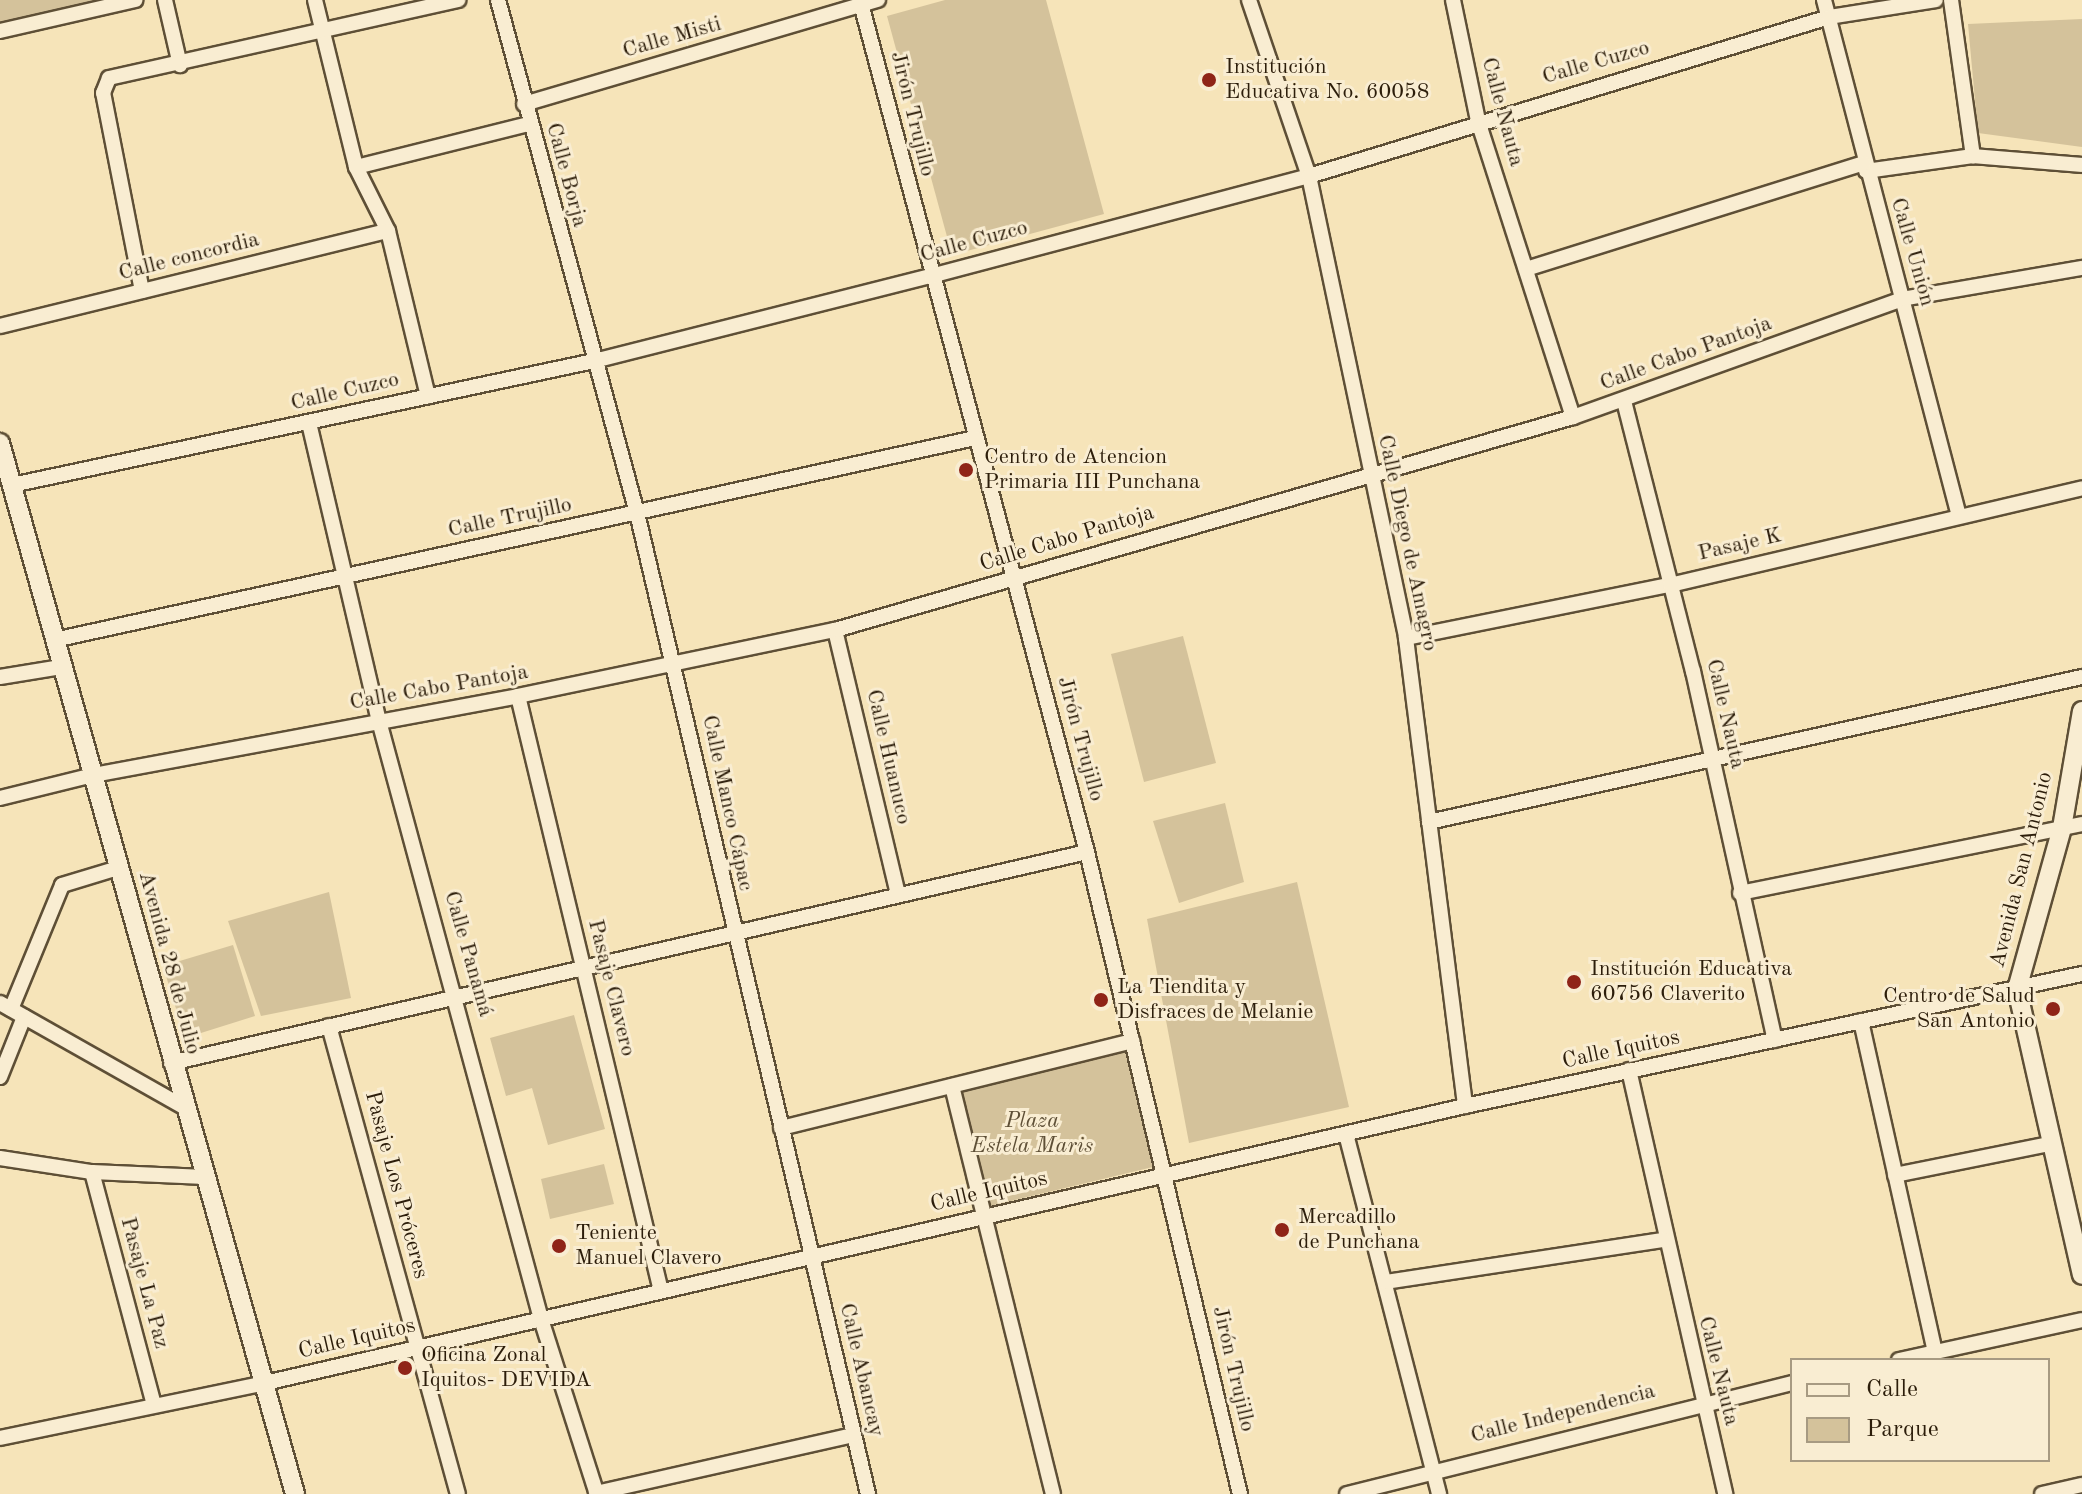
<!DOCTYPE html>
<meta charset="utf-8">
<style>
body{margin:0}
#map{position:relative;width:2082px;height:1494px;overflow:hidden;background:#f6e4b9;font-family:"Old Standard TT",serif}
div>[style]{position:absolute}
.green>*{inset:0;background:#d4c29b}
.roads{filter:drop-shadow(2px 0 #5e4f36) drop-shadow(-2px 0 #5e4f36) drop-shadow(0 2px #5e4f36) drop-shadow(0 -2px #5e4f36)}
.minor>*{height:14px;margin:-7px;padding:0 7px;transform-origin:7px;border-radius:7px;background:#f9edd2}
.secondary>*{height:18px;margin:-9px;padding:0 9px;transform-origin:9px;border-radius:9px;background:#f9edd2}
.dots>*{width:22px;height:22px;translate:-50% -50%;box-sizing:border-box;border:4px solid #f9edd2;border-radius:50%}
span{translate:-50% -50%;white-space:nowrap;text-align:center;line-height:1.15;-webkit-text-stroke:6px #f9edd2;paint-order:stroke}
.street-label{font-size:22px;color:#2c1d0a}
.poi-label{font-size:22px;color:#2c1d0a}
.left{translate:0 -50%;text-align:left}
.right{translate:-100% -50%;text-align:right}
.park-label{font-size:22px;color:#5e4f36;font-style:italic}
.legend{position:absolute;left:1790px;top:1358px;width:260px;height:104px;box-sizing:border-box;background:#f9edd2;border:2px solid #a79a82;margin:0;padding:10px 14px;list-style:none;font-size:24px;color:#2c1d0a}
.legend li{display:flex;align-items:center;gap:16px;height:40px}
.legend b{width:40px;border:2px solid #a79a82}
</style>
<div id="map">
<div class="green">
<div style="clip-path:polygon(0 0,95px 0,0 22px)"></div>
<div style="clip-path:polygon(945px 0,1046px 0,1104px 214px,952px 255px,887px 16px)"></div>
<div style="clip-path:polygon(2082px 19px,2082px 147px,1978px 133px,1968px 24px)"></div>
<div style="clip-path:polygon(1183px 636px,1216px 763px,1144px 782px,1111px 654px)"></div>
<div style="clip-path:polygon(1225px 803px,1244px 882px,1179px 903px,1153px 821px)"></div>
<div style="clip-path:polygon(1297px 882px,1349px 1107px,1189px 1143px,1147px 919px)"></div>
<div style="clip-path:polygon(329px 892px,351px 998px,261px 1016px,228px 921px)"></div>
<div style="clip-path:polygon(233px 945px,255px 1016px,185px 1038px,163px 966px)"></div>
<div style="clip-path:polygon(574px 1015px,605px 1129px,548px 1145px,532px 1088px,506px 1096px,490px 1038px)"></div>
<div style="clip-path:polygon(1125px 1051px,1153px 1167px,982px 1208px,947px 1092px)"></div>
<div style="clip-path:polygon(604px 1164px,614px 1204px,550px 1219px,541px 1179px)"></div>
</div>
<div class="roads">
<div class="minor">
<div style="left:165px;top:0;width:67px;rotate:77deg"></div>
<div style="left:315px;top:0;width:172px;rotate:76.2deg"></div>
<div style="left:356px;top:167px;width:72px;rotate:63.4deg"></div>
<div style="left:388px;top:231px;width:170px;rotate:76.4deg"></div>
<div style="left:498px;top:0;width:531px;rotate:74.84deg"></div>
<div style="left:637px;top:513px;width:1008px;rotate:76.75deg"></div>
<div style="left:860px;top:0;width:882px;rotate:75.08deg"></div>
<div style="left:1087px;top:852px;width:660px;rotate:76.6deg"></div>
<div style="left:1249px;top:0;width:186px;rotate:71.2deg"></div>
<div style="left:1309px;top:176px;width:472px;rotate:78.1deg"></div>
<div style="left:1406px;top:638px;width:472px;rotate:82.8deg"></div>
<div style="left:1453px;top:0;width:124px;rotate:78.3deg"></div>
<div style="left:1478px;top:121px;width:311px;rotate:72.2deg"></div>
<div style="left:1824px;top:0;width:533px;rotate:75.34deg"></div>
<div style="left:1951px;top:0;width:158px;rotate:82deg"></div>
<div style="left:0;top:31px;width:139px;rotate:-12.9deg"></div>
<div style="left:524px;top:104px;width:369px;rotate:-16.4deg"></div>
<div style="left:356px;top:167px;width:178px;rotate:-14deg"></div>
<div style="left:1866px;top:171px;width:108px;rotate:-8deg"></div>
<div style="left:1973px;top:156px;width:109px;rotate:4.7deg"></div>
<div style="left:1526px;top:269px;width:354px;rotate:-17.4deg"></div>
<div style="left:142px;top:291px;width:202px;rotate:-101.1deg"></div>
<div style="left:103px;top:93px;width:16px;rotate:-68deg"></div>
<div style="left:109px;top:78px;width:358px;rotate:-12.6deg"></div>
<div style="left:0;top:326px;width:399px;rotate:-13.8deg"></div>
<div style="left:1624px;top:401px;width:279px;rotate:75.7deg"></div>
<div style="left:1693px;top:671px;width:378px;rotate:77.5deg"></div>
<div style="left:309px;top:423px;width:306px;rotate:76.8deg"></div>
<div style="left:379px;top:721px;width:620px;rotate:74.84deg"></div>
<div style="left:541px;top:1319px;width:184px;rotate:72.3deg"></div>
<div style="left:12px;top:485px;width:595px;rotate:-12.03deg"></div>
<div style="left:594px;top:361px;width:348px;rotate:-14.2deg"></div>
<div style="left:931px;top:276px;width:391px;rotate:-14.8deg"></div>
<div style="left:1309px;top:176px;width:544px;rotate:-17deg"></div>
<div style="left:1829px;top:17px;width:108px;rotate:-9deg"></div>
<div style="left:835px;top:630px;width:271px;rotate:76.6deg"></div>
<div style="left:1406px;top:638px;width:269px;rotate:-11.4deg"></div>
<div style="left:1670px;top:585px;width:423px;rotate:-13.2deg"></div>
<div style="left:54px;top:640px;width:943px;rotate:-12.37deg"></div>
<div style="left:0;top:677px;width:62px;rotate:-9.3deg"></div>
<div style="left:518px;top:696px;width:612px;rotate:76.49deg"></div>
<div style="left:0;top:798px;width:96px;rotate:-13.9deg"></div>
<div style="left:93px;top:775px;width:432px;rotate:-10.5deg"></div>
<div style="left:518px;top:696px;width:324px;rotate:-11.8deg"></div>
<div style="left:835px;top:630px;width:768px;rotate:-16.1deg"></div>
<div style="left:1573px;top:417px;width:350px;rotate:-19.7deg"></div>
<div style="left:1902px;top:299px;width:183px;rotate:-9.8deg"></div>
<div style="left:1429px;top:822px;width:669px;rotate:-12.52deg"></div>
<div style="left:1740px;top:893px;width:349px;rotate:-11.4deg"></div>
<div style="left:0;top:1003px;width:211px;rotate:29.5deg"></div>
<div style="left:11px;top:1009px;width:134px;rotate:-67.6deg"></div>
<div style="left:62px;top:885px;width:59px;rotate:-16.9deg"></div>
<div style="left:1861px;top:1021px;width:339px;rotate:77.4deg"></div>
<div style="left:329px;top:1026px;width:485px;rotate:74.6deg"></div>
<div style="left:171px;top:1063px;width:940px;rotate:-12.97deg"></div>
<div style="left:1629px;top:1070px;width:435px;rotate:77.2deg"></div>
<div style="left:0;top:1077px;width:65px;rotate:-68.2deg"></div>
<div style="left:952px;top:1086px;width:420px;rotate:76.1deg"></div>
<div style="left:781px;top:1128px;width:362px;rotate:-13.9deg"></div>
<div style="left:1346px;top:1134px;width:372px;rotate:75.5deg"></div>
<div style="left:0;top:1158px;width:93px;rotate:8.7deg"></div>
<div style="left:92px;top:1172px;width:113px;rotate:2.5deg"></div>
<div style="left:92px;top:1172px;width:241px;rotate:75.1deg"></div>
<div style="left:1895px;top:1175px;width:161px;rotate:-11.4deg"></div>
<div style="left:1385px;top:1282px;width:282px;rotate:-8.6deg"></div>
<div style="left:1899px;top:1360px;width:187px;rotate:-12.3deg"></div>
<div style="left:0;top:1438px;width:271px;rotate:-11.7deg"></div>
<div style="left:265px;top:1383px;width:1232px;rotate:-13deg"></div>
<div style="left:1465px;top:1106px;width:631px;rotate:-12.08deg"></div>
<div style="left:596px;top:1493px;width:264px;rotate:-12.7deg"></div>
<div style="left:1347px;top:1494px;width:459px;rotate:-14deg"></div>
<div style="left:2042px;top:1494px;width:41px;rotate:-12.7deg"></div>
</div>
<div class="secondary">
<div style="left:0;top:443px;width:1092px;rotate:74.32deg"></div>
<div style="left:2082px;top:711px;width:119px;rotate:99.7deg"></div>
<div style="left:2062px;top:828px;width:167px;rotate:105.6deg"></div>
<div style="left:2017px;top:989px;width:293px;rotate:77.2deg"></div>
</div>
</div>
<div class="dots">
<div style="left:1209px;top:80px;background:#8f2418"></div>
<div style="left:966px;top:470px;background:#8f2418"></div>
<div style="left:1574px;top:982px;background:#8f2418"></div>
<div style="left:1101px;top:1000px;background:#8f2418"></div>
<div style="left:2053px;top:1009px;background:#8f2418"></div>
<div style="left:1282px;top:1230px;background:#8f2418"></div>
<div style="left:559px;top:1246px;background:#8f2418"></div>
<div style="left:405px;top:1368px;background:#8f2418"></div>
</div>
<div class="street-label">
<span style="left:672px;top:38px;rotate:-16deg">Calle Misti</span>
<span style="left:1596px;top:63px;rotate:-16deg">Calle Cuzco</span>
<span style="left:1502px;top:112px;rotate:75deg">Calle Nauta</span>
<span style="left:912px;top:114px;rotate:76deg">Jirón Trujillo</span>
<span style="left:566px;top:175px;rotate:75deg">Calle Borja</span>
<span style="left:974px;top:242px;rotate:-15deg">Calle Cuzco</span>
<span style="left:1912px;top:252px;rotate:74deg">Calle Unión</span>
<span style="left:189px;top:257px;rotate:-14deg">Calle concordia</span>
<span style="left:1686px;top:354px;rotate:-20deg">Calle Cabo Pantoja</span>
<span style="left:345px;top:392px;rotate:-13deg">Calle Cuzco</span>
<span style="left:510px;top:518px;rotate:-12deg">Calle Trujillo</span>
<span style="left:1067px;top:539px;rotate:-17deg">Calle Cabo Pantoja</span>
<span style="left:1407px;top:543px;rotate:78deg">Calle Diego de Amagro</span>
<span style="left:1740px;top:545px;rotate:-13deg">Pasaje K</span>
<span style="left:439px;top:688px;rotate:-10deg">Calle Cabo Pantoja</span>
<span style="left:1725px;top:714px;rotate:77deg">Calle Nauta</span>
<span style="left:1080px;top:739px;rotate:75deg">Jirón Trujillo</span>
<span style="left:888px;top:757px;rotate:77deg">Calle Huanuco</span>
<span style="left:727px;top:803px;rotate:78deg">Calle Manco Cápac</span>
<span style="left:2022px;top:870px;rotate:-76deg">Avenida San Antonio</span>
<span style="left:468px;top:954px;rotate:74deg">Calle Panamá</span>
<span style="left:169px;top:963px;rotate:75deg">Avenida 28 de Julio</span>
<span style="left:611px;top:988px;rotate:76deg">Pasaje Clavero</span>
<span style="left:1621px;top:1050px;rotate:-12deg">Calle Iquitos</span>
<span style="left:396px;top:1185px;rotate:75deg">Pasaje Los Próceres</span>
<span style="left:989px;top:1192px;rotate:-13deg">Calle Iquitos</span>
<span style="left:144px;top:1283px;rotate:75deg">Pasaje La Paz</span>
<span style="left:357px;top:1339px;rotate:-13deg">Calle Iquitos</span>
<span style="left:1233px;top:1369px;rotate:77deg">Jirón Trujillo</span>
<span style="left:861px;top:1370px;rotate:77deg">Calle Abancay</span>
<span style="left:1718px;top:1371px;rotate:76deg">Calle Nauta</span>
<span style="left:1563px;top:1414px;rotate:-14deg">Calle Independencia</span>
</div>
<div class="poi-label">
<span class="left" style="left:1225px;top:80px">Institución<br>Educativa No. 60058</span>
<span class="left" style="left:984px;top:470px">Centro de Atencion<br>Primaria III Punchana</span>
<span class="left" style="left:1590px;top:982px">Institución Educativa<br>60756 Claverito</span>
<span class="left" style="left:1117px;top:1000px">La Tiendita y<br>Disfraces de Melanie</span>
<span class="right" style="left:2035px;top:1009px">Centro de Salud<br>San Antonio</span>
<span class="left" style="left:1298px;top:1230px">Mercadillo<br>de Punchana</span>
<span class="left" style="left:575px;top:1246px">Teniente<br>Manuel Clavero</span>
<span class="left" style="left:421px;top:1368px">Oficina Zonal<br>Iquitos- DEVIDA</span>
</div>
<div class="park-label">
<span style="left:1032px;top:1134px">Plaza<br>Estela Maris</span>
</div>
<ul class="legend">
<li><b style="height:10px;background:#f9edd2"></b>Calle</li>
<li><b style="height:22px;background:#d4c29b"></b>Parque</li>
</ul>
</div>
